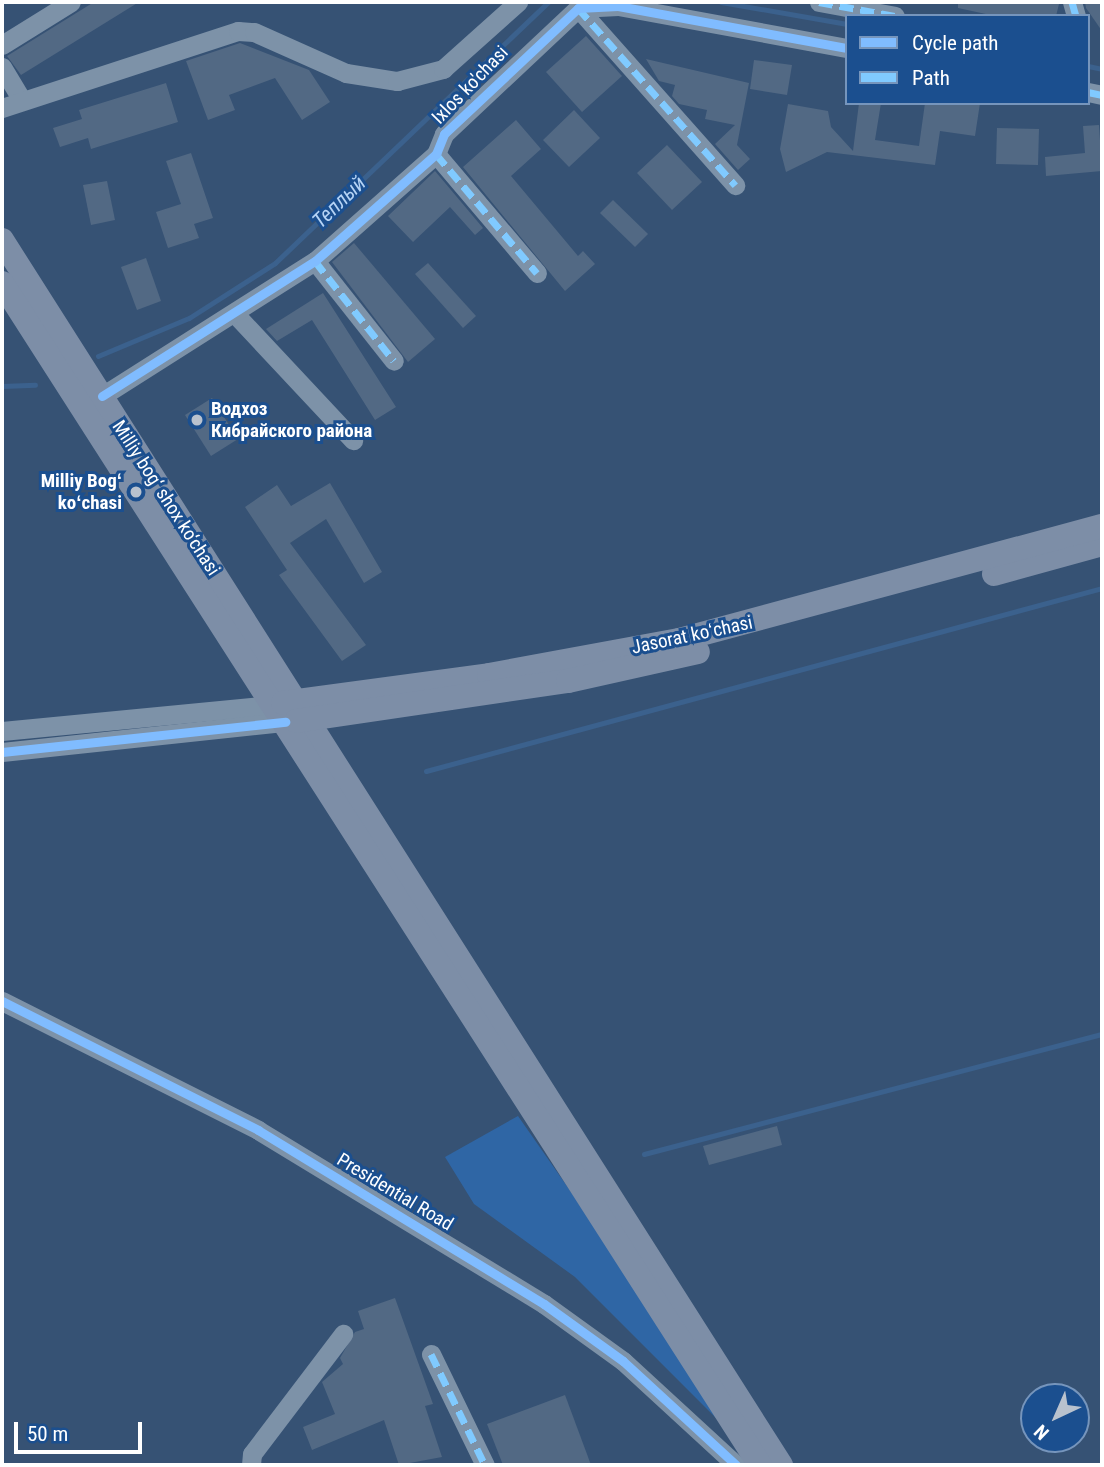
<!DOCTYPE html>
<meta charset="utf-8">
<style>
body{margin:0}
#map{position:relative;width:1104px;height:1467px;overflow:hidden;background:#365274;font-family:"Roboto Condensed",sans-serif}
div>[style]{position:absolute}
.green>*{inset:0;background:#2f66a5}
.stream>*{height:5px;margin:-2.5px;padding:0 2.5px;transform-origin:2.5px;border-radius:2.5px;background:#3b618d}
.building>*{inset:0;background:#526984}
.minor>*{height:19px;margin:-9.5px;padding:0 9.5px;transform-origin:9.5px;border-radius:9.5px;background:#7d92a8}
.major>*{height:24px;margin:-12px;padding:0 12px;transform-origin:12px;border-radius:12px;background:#7d8ea7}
.quiet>*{height:7px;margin-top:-3.5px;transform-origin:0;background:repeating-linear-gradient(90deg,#80caff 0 14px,transparent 0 21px)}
.cycleway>*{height:9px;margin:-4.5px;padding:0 4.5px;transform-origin:4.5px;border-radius:4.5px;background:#80bcff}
.dots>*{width:19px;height:19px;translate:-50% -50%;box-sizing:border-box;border:4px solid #1b4f8f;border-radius:50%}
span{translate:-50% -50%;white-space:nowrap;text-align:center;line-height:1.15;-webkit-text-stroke:6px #1b4f8f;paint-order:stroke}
.street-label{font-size:19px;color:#fff}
.poi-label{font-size:19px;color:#fff;font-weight:700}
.left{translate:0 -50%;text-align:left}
.right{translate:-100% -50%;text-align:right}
.water-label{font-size:21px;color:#b5d3f5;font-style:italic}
.frame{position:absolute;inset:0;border:4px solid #fff;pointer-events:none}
.legend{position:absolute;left:845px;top:14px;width:245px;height:91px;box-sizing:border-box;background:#1b4f8f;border:2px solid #7695bc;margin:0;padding:9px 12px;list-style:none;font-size:21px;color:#fff}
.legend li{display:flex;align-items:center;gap:14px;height:35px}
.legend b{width:35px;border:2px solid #7695bc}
.north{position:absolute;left:1020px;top:1383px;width:70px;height:70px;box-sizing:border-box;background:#1b4f8f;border:2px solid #7695bc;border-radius:50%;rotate:224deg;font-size:19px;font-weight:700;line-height:28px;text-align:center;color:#fff}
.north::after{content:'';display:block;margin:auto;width:24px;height:32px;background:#b9c2ce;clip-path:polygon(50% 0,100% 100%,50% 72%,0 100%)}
.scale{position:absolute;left:14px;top:1422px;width:128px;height:32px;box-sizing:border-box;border:4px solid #fff;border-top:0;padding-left:9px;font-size:21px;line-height:24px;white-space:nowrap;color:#fff;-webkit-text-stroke:5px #1b4f8f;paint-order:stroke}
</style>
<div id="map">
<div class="green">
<div style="clip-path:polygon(518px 1116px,569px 1189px,729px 1431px,575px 1277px,474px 1204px,445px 1157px)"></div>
</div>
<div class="stream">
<div style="left:721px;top:2px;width:128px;rotate:9.9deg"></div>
<div style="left:1088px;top:66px;width:14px;rotate:12deg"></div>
<div style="left:98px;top:356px;width:99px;rotate:-22.7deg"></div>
<div style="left:189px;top:318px;width:102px;rotate:-32.6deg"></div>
<div style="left:275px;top:263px;width:378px;rotate:-43.7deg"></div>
<div style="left:2px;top:386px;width:33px;rotate:-2deg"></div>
<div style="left:426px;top:771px;width:700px;rotate:-15.15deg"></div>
<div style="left:644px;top:1154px;width:473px;rotate:-14.7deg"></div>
</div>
<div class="building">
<div style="clip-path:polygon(94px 2px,139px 2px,21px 75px,7px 56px)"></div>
<div style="clip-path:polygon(958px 2px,1051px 2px,1059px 4px,1056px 16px,995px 16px,958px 8px)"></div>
<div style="clip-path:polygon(1085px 2px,1102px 2px,1102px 31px,1086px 8px)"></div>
<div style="clip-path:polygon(586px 36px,622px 76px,582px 112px,546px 72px)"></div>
<div style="clip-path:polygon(240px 43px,309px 70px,330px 102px,302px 120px,275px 78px,229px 95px,235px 110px,208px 120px,186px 61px)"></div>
<div style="clip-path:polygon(646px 59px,749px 83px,737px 145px,750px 159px,738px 170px,715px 144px,735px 125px,705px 119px,707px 110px,679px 104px,672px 96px,675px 85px,659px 81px)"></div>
<div style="clip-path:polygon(754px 60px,792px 65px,787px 95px,750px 89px)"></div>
<div style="clip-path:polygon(166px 83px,178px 122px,91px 149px,88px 138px,60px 147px,53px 128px,82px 119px,79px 110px)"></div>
<div style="clip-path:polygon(859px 103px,881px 103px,875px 140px,919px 146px,925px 103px,980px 103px,975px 136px,940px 131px,935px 165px,827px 152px,786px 172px,780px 149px,788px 104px,828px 111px,831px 127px,853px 151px)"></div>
<div style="clip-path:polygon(574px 110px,600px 138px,569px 167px,543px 140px)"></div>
<div style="clip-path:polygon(516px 120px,541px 149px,511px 176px,578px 256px,583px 251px,595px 264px,565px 291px,463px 167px)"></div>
<div style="clip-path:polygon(1099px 125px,1102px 171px,1046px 176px,1045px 157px,1085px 153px,1083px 126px)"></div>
<div style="clip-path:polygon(997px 128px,1039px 129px,1038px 165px,996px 164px)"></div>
<div style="clip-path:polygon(667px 145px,702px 182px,672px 210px,637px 173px)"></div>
<div style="clip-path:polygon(191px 153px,213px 218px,194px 224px,199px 238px,168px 248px,156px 212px,181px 204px,166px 161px)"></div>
<div style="clip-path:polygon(435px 171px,483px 228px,475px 235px,450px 207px,413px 242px,388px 216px)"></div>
<div style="clip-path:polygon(107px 181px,115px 220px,91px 225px,83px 185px)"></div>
<div style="clip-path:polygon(613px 200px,648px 234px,635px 247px,600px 213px)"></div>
<div style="clip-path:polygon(354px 243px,435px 339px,408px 362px,332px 262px)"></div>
<div style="clip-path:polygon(146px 258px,161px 301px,137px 310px,121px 267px)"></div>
<div style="clip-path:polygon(428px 263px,476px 316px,463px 328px,415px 274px)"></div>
<div style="clip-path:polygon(323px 293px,396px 407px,375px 420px,312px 320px,277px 341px,266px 329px)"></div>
<div style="clip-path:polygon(212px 398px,238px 439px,211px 456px,185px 415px)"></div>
<div style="clip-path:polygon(330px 483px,382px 572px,364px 583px,326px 519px,290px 543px,366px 645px,342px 661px,279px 575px,287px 570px,245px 507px,277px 485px,291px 506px)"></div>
<div style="clip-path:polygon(777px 1126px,782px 1145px,709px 1165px,703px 1146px)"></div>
<div style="clip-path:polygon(395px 1298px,433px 1404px,425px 1406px,442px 1457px,399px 1465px,384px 1420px,312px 1450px,303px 1427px,335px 1414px,322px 1382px,343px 1364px,340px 1358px,355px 1332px,364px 1329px,358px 1311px)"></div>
<div style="clip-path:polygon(565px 1395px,591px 1465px,503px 1465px,487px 1424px)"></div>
</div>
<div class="minor">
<div style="left:819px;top:2px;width:77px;rotate:10.4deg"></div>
<div style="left:1072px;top:2px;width:15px;rotate:74deg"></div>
<div style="left:578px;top:8px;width:237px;rotate:48.4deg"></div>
<div style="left:2px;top:45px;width:81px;rotate:-31.9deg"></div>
<div style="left:2px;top:67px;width:37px;rotate:59deg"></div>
<div style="left:1088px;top:92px;width:14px;rotate:12deg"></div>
<div style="left:2px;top:108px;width:248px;rotate:-18.1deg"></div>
<div style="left:238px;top:31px;width:16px;rotate:4deg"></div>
<div style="left:254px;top:32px;width:101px;rotate:24deg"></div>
<div style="left:346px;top:73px;width:52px;rotate:8.9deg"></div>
<div style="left:397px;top:81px;width:48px;rotate:-14.6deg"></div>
<div style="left:443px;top:69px;width:101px;rotate:-41.8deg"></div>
<div style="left:436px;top:154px;width:156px;rotate:49.7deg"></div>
<div style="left:315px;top:261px;width:127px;rotate:51.7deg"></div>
<div style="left:235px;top:314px;width:173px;rotate:46.9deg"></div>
<div style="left:102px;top:396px;width:252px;rotate:-32.4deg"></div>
<div style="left:315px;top:261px;width:162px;rotate:-41.5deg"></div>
<div style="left:436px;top:154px;width:22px;rotate:-68deg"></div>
<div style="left:444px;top:134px;width:184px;rotate:-43.2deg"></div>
<div style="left:578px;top:8px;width:40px;rotate:-2.9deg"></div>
<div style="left:618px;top:6px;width:233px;rotate:10.4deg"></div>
<div style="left:2px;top:731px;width:272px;rotate:-5.5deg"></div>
<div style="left:2px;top:752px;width:285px;rotate:-6.1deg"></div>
<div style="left:2px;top:1001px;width:287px;rotate:26.7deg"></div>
<div style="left:258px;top:1130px;width:335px;rotate:31.3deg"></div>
<div style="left:544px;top:1304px;width:97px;rotate:35.8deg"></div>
<div style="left:623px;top:1361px;width:154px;rotate:42.6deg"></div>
<div style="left:431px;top:1354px;width:123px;rotate:64.1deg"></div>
<div style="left:251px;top:1465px;width:11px;rotate:-85deg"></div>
<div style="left:252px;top:1454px;width:151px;rotate:-52.8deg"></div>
</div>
<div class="major">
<div style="left:2px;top:240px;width:1452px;rotate:57.55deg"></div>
<div style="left:2px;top:283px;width:1404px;rotate:57.33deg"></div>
<div style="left:994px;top:574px;width:112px;rotate:-15.5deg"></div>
<div style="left:283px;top:703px;width:208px;rotate:-7.7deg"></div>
<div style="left:489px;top:675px;width:193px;rotate:-10.4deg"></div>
<div style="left:679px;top:640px;width:438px;rotate:-15.1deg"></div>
<div style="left:296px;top:721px;width:275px;rotate:-8.4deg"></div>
<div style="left:568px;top:681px;width:133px;rotate:-12.6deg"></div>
</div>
<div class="quiet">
<div style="left:819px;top:2px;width:77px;rotate:10.4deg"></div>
<div style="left:1072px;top:2px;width:15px;rotate:74deg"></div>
<div style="left:578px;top:8px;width:237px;rotate:48.4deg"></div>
<div style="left:1088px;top:92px;width:14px;rotate:12deg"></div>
<div style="left:436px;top:154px;width:156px;rotate:49.7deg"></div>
<div style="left:315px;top:261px;width:127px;rotate:51.7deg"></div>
<div style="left:431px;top:1354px;width:123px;rotate:64.1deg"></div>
</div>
<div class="cycleway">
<div style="left:102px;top:396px;width:252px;rotate:-32.4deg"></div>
<div style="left:315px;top:261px;width:162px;rotate:-41.5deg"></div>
<div style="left:436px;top:154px;width:22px;rotate:-68deg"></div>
<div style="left:444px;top:134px;width:184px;rotate:-43.2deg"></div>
<div style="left:578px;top:8px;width:40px;rotate:-2.9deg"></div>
<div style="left:618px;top:6px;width:233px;rotate:10.4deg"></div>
<div style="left:2px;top:752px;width:285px;rotate:-6.1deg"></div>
<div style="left:2px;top:1001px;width:287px;rotate:26.7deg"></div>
<div style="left:258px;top:1130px;width:335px;rotate:31.3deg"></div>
<div style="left:544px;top:1304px;width:97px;rotate:35.8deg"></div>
<div style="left:623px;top:1361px;width:154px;rotate:42.6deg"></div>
</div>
<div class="dots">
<div style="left:197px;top:420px;background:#b9c2ce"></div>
<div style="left:136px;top:492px;background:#b9c2ce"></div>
</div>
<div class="street-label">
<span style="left:470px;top:85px;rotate:-46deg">Ixlos ko'chasi</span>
<span style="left:166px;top:498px;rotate:57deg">Milliy bog‘ shox ko‘chasi</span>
<span style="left:692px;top:635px;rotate:-12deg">Jasorat koʻchasi</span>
<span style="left:395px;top:1192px;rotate:31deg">Presidential Road</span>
</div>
<div class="poi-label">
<span class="left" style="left:211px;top:420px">Водхоз<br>Кибрайского района</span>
<span class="right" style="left:122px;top:492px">Milliy Bogʻ<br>koʻchasi</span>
</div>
<div class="water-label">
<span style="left:339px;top:202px;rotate:-44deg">Теплый</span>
</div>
<div class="frame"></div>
<ul class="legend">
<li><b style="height:9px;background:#80bcff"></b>Cycle path</li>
<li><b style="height:9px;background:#80caff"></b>Path</li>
</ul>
<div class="north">N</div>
<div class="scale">50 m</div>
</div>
